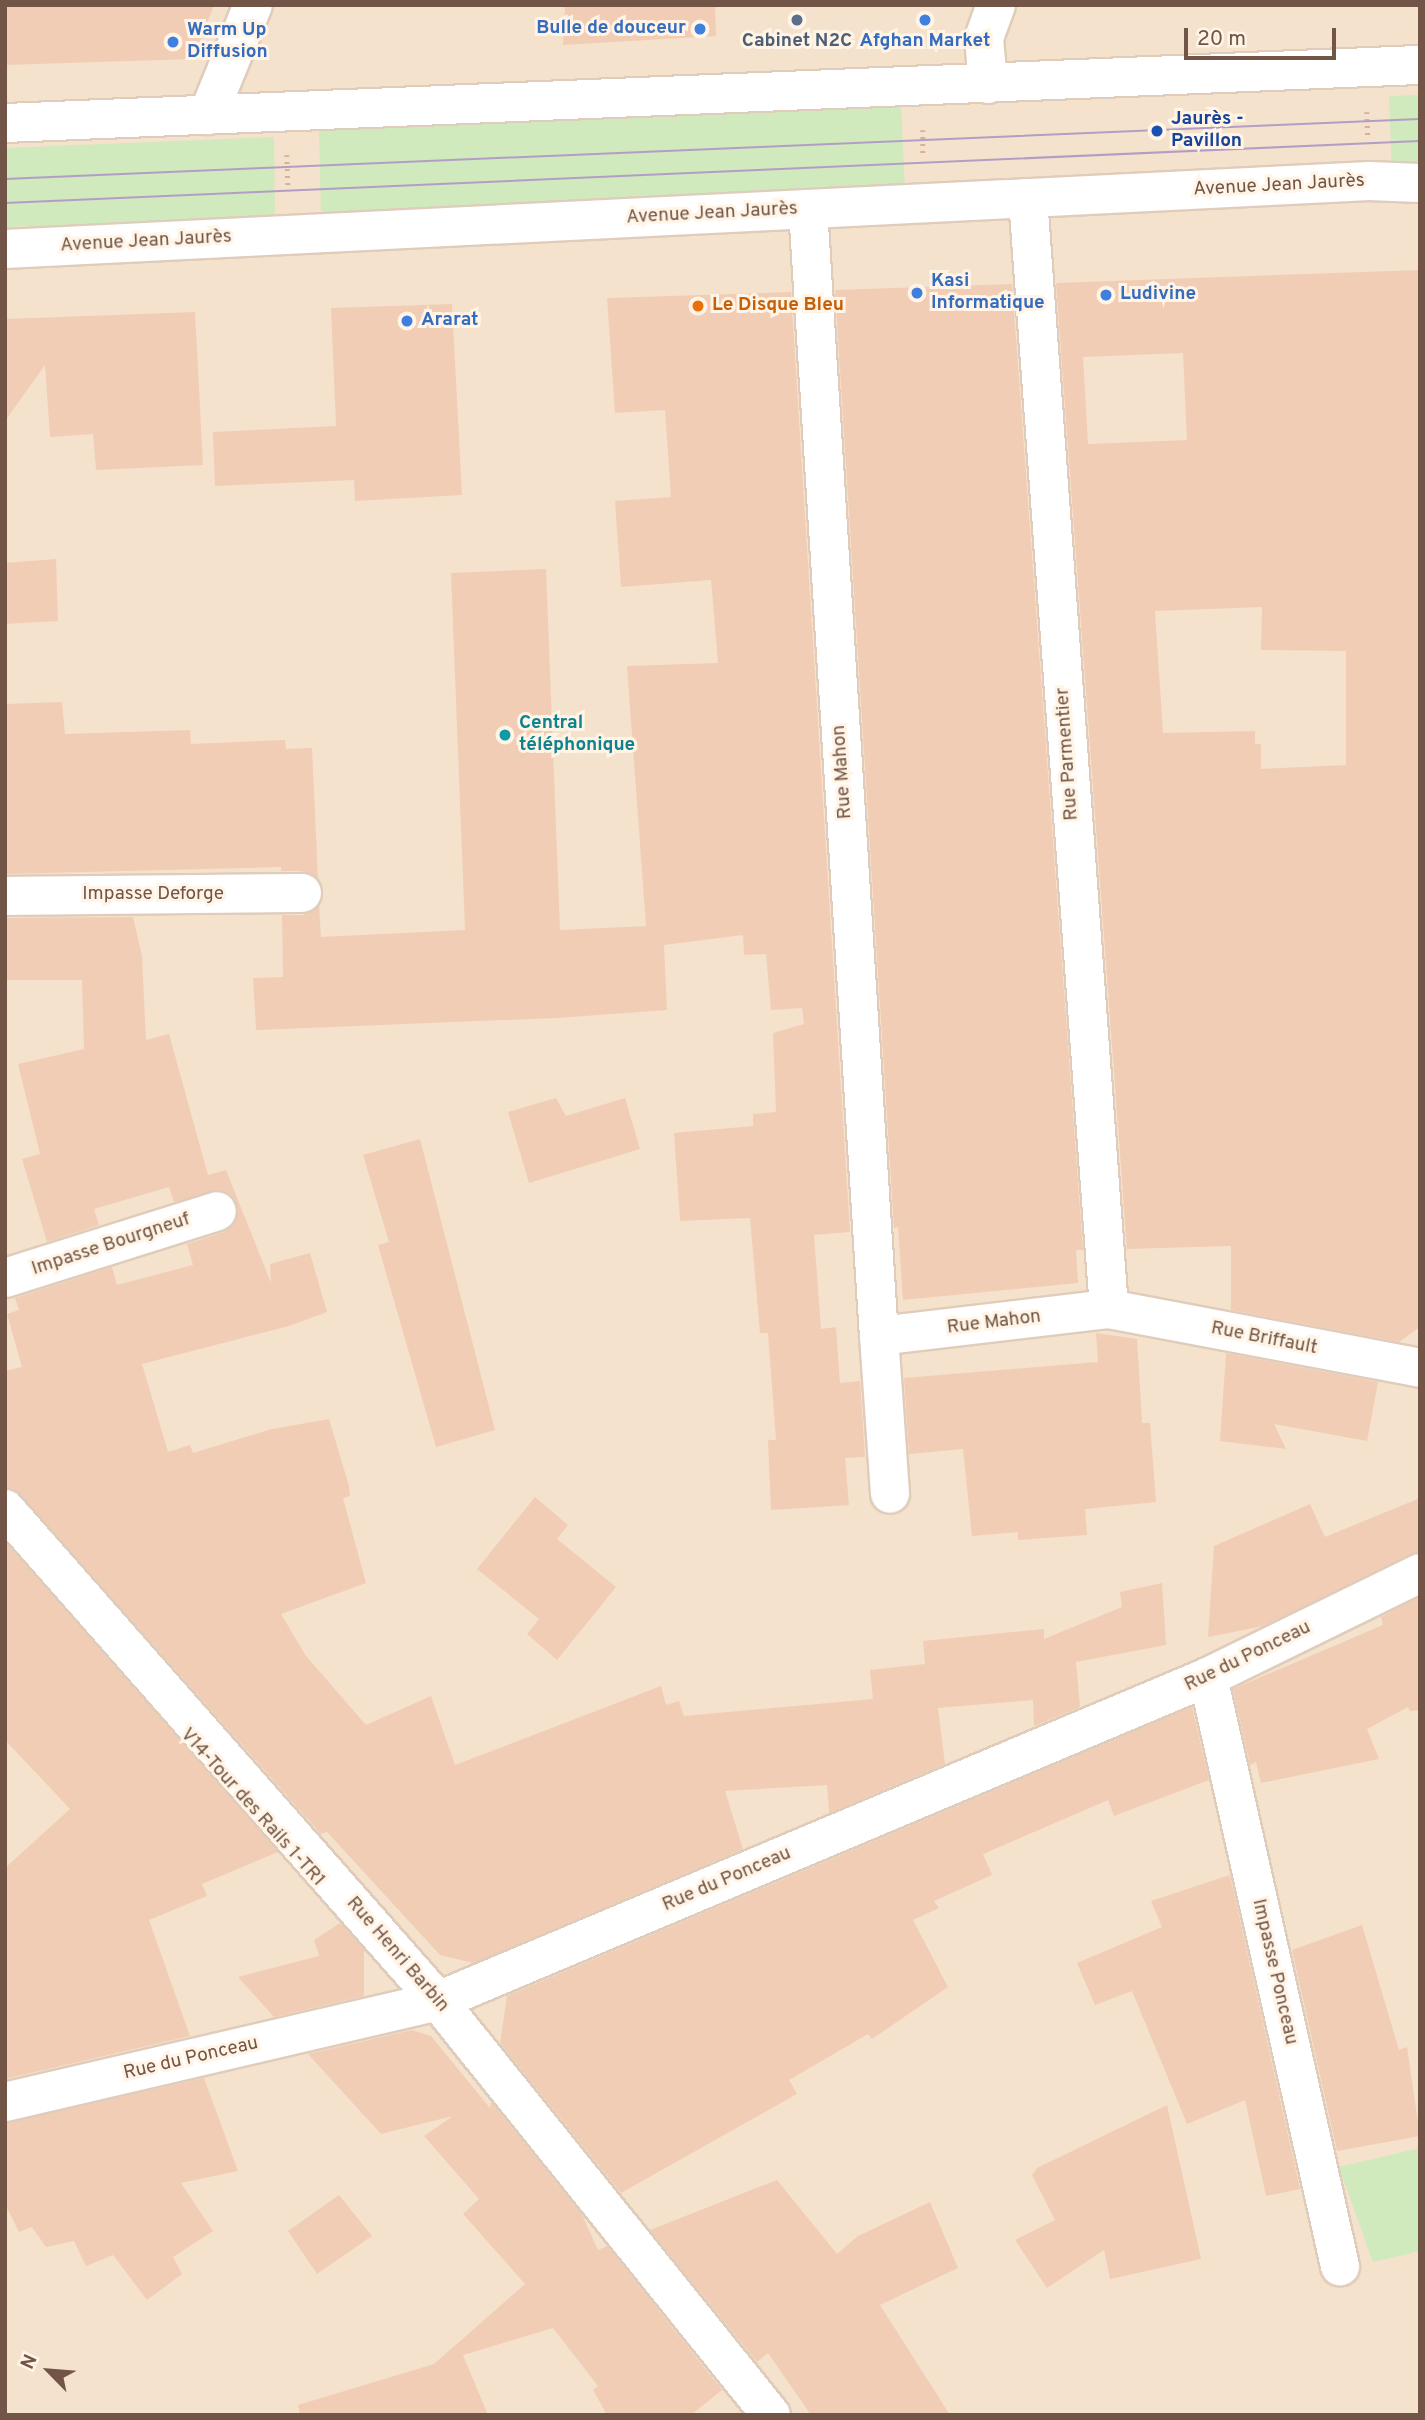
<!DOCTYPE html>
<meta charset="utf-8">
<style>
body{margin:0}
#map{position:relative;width:1425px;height:2420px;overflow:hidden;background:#fcf0de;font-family:Overpass,sans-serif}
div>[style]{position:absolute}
.residential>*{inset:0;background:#f4e2cd}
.green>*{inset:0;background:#d0e9bd}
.building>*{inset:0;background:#f2cdb6}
.path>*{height:4.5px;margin-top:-2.25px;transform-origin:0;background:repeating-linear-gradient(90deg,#d6b099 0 2px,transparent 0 7px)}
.roads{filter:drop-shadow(2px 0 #e0ccbb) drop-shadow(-2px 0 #e0ccbb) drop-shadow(0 2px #e0ccbb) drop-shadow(0 -2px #e0ccbb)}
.minor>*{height:38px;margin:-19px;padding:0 19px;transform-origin:19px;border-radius:19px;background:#fff}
.secondary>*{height:38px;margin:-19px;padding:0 19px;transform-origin:19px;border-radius:19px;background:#fff}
.tram>*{height:2px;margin:-1px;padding:0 1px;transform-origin:1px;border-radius:1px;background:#b29ec5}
.dots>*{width:19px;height:19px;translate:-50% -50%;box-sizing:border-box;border:4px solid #fff4e5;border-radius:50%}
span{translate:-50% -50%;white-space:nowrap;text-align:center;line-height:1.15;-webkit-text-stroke:6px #fff4e5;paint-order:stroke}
.shop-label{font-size:19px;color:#366cbe;font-weight:700}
.right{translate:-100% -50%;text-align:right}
.left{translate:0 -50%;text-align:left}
.service-label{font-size:19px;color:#4e5e75;font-weight:700}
.transit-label{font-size:19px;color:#164399;font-weight:700}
.street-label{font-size:19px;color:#725546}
.food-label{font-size:19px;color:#c56008;font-weight:700}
.culture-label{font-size:19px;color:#0d838f;font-weight:700}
.frame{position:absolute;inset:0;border:7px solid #725546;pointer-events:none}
.north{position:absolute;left:14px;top:2336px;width:70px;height:70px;-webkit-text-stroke:5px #fff4e5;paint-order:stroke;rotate:295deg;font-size:19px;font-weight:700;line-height:28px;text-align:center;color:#725546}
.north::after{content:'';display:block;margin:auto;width:24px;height:32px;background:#725546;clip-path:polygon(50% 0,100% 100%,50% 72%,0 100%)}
.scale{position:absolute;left:1184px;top:28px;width:152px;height:32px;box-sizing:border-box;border:4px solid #725546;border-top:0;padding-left:9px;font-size:21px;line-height:24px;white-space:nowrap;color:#725546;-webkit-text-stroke:5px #fff4e5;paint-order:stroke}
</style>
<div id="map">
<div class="residential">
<div style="clip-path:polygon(5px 5px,1420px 5px,1420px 2415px,5px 2415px)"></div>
</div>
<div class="green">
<div style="clip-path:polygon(1420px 95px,1420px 172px,1392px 173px,1389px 96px)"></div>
<div style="clip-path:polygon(901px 105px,905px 190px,321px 216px,319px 126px)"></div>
<div style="clip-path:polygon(274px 137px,275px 219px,5px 227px,5px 148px)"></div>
<div style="clip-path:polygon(1420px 2148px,1420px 2251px,1373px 2262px,1339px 2167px)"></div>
</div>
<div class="building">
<div style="clip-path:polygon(5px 5px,214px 5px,193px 59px,5px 65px)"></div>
<div style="clip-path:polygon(565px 5px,715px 5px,716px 36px,563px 45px)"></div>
<div style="clip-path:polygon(evenodd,1420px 270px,1420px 1327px,1399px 1342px,1231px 1310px,1231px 1246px,1127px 1249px,1056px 283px,1420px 270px,1183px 353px,1187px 440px,1088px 444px,1083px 357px,1183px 353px,1420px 270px,1262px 607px,1261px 650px,1346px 651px,1346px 765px,1261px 769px,1261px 744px,1255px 744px,1255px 731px,1163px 733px,1155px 611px,1262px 607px)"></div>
<div style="clip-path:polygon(1012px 284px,1083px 1250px,1076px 1250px,1078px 1283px,903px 1300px,898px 1227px,894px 1228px,835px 290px)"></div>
<div style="clip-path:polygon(791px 292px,850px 1232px,814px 1235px,821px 1329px,836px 1327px,840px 1383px,860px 1381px,865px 1457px,845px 1458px,849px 1505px,771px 1510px,768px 1440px,776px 1440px,768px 1333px,760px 1333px,750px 1218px,680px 1221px,674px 1133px,753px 1126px,753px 1114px,776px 1112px,773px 1033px,804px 1024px,802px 1008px,771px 1010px,766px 954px,744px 955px,743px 935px,664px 945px,667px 1010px,557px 1018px,256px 1030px,253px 978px,283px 977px,282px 915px,303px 915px,319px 906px,321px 937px,465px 930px,451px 573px,546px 569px,560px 930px,646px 926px,627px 666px,718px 663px,711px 580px,621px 587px,615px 501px,671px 497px,665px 410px,615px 413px,607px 298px)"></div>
<div style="clip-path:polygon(452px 304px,462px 495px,355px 501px,354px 480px,215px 486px,213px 432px,336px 426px,331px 308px)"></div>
<div style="clip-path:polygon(195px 312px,203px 465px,96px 470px,93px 434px,50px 437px,45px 365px,5px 421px,5px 319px)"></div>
<div style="clip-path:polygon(56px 559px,58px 621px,5px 624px,5px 563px)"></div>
<div style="clip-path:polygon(62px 702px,65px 734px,190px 730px,191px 744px,285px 740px,286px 749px,312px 748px,318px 879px,302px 871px,281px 871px,281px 867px,5px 874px,5px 704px)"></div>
<div style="clip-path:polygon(133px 917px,142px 956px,146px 1040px,169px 1034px,208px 1175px,226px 1170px,271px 1283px,270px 1264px,310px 1253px,327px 1312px,289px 1326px,142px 1364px,168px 1452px,190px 1445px,193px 1453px,272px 1429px,329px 1419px,349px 1486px,350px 1496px,343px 1498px,366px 1583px,281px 1614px,306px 1656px,366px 1725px,431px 1696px,455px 1765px,661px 1686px,666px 1705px,679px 1701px,684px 1716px,873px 1699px,870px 1670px,925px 1664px,923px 1641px,1044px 1629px,1044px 1639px,1122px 1607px,1120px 1592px,1162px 1583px,1166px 1645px,1076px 1662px,1080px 1707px,1034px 1726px,1033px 1700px,938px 1708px,945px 1764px,829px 1813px,827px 1785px,725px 1791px,743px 1849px,473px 1963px,440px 1955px,327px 1832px,321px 1834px,21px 1495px,5px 1488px,5px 1371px,22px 1367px,7px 1314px,19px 1310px,15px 1298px,112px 1267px,117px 1285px,193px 1265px,187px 1244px,224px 1232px,238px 1215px,232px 1195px,222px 1190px,174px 1202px,169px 1187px,94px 1209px,99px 1225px,47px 1242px,22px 1159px,40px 1154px,18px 1064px,84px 1049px,82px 980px,5px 980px,5px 918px)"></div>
<div style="clip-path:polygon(556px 1098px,566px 1116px,625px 1098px,640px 1149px,529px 1183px,508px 1112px)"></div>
<div style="clip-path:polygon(420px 1139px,495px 1430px,436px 1447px,378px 1245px,389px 1242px,363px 1155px)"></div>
<div style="clip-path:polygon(1096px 1333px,1137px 1339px,1142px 1423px,1150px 1423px,1156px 1502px,1085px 1509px,1087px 1535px,1018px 1540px,1018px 1532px,972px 1536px,963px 1449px,909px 1454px,904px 1378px,1098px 1362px)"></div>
<div style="clip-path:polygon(1226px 1353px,1378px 1382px,1367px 1441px,1274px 1424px,1286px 1449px,1220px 1441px)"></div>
<div style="clip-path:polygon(535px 1497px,568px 1525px,557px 1539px,616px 1587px,557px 1660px,527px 1634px,539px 1619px,477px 1569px)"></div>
<div style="clip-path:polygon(1420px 1498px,1420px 1551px,1263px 1626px,1208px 1637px,1214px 1546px,1310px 1504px,1325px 1537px)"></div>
<div style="clip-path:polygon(5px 1542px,278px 1852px,202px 1884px,207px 1896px,149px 1920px,190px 2036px,5px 2079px,5px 1868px,70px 1809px,5px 1740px)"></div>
<div style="clip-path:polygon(1420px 1597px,1420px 1710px,1410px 1711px,1408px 1707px,1367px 1729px,1379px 1759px,1261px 1783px,1256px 1762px,1250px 1765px,1233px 1689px,1383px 1625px,1381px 1617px)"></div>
<div style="clip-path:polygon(1192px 1707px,1209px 1780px,1114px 1816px,1108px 1800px,983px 1854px,992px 1875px,934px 1901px,939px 1908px,913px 1920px,948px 1987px,872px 2039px,868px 2034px,789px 2080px,797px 2094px,621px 2193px,500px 2043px,507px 1996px)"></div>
<div style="clip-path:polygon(1230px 1875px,1300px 2189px,1266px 2196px,1245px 2100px,1187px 2124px,1132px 1991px,1095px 2005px,1077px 1963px,1162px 1927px,1151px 1901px)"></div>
<div style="clip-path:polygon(340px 1923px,364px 1949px,364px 1996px,274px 2017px,238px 1977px,319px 1956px,314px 1940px)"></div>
<div style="clip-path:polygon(1362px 1925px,1399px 2050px,1407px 2047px,1420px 2136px,1337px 2151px,1292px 1950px)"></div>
<div style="clip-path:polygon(412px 2030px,431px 2036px,490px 2108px,491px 2102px,582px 2215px,598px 2250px,607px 2246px,722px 2390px,691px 2415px,607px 2415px,593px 2390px,598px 2386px,553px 2328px,463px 2355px,488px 2415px,300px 2415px,298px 2405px,434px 2364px,525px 2284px,463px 2214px,479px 2199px,424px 2136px,453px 2116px,381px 2134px,308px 2054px)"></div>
<div style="clip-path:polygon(204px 2078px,238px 2171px,181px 2183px,213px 2231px,173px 2257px,182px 2274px,147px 2300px,113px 2255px,86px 2266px,74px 2241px,46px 2247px,32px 2227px,19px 2232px,5px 2204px,5px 2123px)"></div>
<div style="clip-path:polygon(1167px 2105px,1201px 2259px,1110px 2279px,1104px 2250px,1047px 2288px,1015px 2240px,1055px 2220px,1032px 2175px,1037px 2168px)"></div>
<div style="clip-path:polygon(777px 2180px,837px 2254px,858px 2236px,930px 2202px,958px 2268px,880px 2305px,950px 2415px,811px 2415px,768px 2353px,757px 2362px,650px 2230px)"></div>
<div style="clip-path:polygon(339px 2195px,372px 2236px,317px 2274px,288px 2231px)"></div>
</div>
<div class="path">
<div style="left:1367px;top:112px;width:23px;rotate:88deg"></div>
<div style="left:923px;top:130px;width:26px;rotate:90deg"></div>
<div style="left:287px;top:155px;width:33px;rotate:88deg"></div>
</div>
<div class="roads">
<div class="minor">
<div style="left:988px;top:84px;width:46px;rotate:-95deg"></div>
<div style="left:984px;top:38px;width:35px;rotate:-70deg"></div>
<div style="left:208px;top:115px;width:119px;rotate:-67.8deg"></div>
<div style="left:1028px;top:198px;width:1114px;rotate:85.83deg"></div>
<div style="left:808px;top:209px;width:1129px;rotate:86.4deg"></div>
<div style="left:879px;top:1336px;width:232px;rotate:-6.7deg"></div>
<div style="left:1109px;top:1309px;width:317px;rotate:10.7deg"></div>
<div style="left:5px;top:896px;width:297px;rotate:-0.6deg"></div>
<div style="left:5px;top:1278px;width:222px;rotate:-17.5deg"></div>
<div style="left:879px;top:1336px;width:158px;rotate:86deg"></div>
<div style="left:5px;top:1509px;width:655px;rotate:48.65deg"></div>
<div style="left:438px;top:2001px;width:531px;rotate:51.19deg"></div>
<div style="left:1208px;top:1677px;width:604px;rotate:77.37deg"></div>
<div style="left:5px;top:2102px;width:445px;rotate:-13.1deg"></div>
<div style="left:438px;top:2001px;width:835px;rotate:-22.82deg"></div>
<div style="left:1208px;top:1677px;width:236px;rotate:-26.1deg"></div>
</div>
<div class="secondary">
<div style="left:5px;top:123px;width:1416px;rotate:-2.35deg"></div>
<div style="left:5px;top:249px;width:1366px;rotate:-2.85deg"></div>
<div style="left:1369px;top:181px;width:51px;rotate:2.2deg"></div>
</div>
</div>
<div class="tram">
<div style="left:5px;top:179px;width:1416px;rotate:-2.43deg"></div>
<div style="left:5px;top:203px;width:1416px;rotate:-2.51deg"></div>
</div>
<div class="dots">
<div style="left:797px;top:20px;background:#5c6f8a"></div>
<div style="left:925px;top:20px;background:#3f7fe0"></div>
<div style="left:700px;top:29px;background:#3f7fe0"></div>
<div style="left:173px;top:42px;background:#3f7fe0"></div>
<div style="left:1157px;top:131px;background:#1a4fb4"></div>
<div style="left:917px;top:293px;background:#3f7fe0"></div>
<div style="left:1106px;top:295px;background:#3f7fe0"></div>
<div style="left:698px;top:306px;background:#e8710a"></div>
<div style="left:407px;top:321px;background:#3f7fe0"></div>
<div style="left:505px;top:735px;background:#0f9aa8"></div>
</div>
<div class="shop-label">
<span class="right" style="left:686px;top:29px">Bulle de douceur</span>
<span class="left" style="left:187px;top:42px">Warm Up<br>Diffusion</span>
<span style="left:925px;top:42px">Afghan Market</span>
<span class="left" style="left:931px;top:293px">Kasi<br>Informatique</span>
<span class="left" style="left:1120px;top:295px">Ludivine</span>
<span class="left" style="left:421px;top:321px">Ararat</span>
</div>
<div class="service-label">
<span style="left:797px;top:42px">Cabinet N2C</span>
</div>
<div class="transit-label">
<span class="left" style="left:1171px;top:131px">Jaurès -<br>Pavillon</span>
</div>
<div class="street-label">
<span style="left:1279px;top:186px;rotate:-3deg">Avenue Jean Jaurès</span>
<span style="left:712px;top:214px;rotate:-3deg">Avenue Jean Jaurès</span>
<span style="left:146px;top:242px;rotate:-3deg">Avenue Jean Jaurès</span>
<span style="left:1068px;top:754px;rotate:-94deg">Rue Parmentier</span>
<span style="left:843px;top:772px;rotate:-94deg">Rue Mahon</span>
<span style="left:153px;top:895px">Impasse Deforge</span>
<span style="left:111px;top:1245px;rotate:-18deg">Impasse Bourgneuf</span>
<span style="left:994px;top:1323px;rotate:-7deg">Rue Mahon</span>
<span style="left:1264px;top:1339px;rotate:11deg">Rue Briffault</span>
<span style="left:1248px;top:1657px;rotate:-26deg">Rue du Ponceau</span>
<span style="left:252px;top:1808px;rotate:48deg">V14-Tour des Rails 1-TR1</span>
<span style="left:727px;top:1880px;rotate:-23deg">Rue du Ponceau</span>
<span style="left:397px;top:1955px;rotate:49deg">Rue Henri Barbin</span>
<span style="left:1274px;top:1972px;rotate:77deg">Impasse Ponceau</span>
<span style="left:191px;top:2059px;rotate:-13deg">Rue du Ponceau</span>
</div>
<div class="food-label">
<span class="left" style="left:712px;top:306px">Le Disque Bleu</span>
</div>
<div class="culture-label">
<span class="left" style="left:519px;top:735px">Central<br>téléphonique</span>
</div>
<div class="frame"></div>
<div class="north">N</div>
<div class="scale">20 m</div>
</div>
